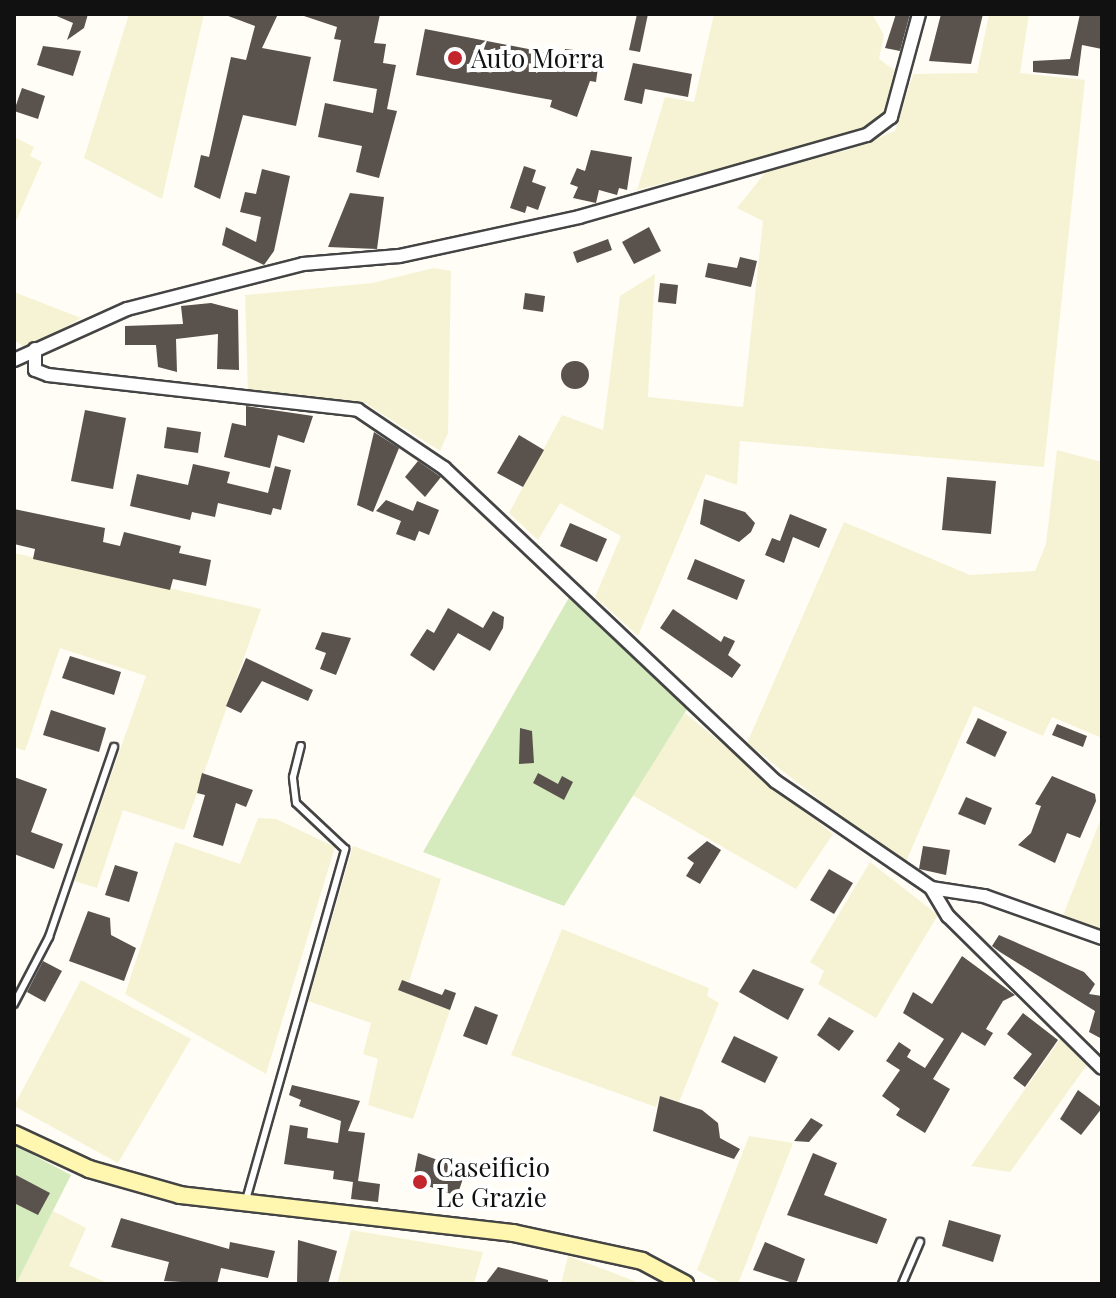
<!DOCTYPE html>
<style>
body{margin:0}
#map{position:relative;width:1116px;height:1298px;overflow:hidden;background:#fffdf5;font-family:"Playfair Display",serif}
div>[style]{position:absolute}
.farmland>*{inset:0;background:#f6f3d4}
.green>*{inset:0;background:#d5ebbd}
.building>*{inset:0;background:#5a524d}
.round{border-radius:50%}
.roads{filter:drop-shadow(2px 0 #444) drop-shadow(-2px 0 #444) drop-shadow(0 2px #444) drop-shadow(0 -2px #444)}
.lane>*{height:6px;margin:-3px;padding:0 3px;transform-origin:3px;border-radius:3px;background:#fff}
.street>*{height:12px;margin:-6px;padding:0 6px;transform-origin:6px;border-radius:6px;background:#fff}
.secondary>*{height:16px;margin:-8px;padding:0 8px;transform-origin:8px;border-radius:8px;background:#fff6b0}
.dots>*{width:22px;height:22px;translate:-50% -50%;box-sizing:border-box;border:4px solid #fff;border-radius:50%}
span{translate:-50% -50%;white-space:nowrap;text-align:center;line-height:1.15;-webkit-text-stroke:8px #fff;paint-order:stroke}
.poi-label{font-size:26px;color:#111}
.left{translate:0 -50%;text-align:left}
.frame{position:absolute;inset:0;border:16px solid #111;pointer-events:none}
</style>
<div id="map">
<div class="farmland">
<div style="clip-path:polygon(129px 14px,204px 14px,162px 199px,84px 158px)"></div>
<div style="clip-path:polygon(714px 14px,872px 14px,884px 35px,879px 59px,900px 74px,887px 114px,865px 132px,637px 190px,665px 97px,694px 102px)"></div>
<div style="clip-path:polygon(989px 14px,1029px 14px,1020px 73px,1085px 80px,1044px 467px,740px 441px,737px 485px,706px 474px,638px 636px,595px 597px,621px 536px,560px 503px,538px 540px,509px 513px,562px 415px,603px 430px,620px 296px,655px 274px,648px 397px,743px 407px,763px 221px,737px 208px,772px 164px,845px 151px,895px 131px,913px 74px,977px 73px)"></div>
<div style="clip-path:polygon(14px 137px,34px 147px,30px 156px,42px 162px,14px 226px)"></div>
<div style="clip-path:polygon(434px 268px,451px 271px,448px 433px,440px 451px,365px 403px,248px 391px,245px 295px,372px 283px)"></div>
<div style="clip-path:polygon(14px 292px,81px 318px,27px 349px,14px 340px)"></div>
<div style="clip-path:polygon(1057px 450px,1102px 462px,1102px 738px,1052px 717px,1043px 736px,974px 706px,904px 866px,747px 743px,844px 522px,970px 575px,1035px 571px,1046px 544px)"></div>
<div style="clip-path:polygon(14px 553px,261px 609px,184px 830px,123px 810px,97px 888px,74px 881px,146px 676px,60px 648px,25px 751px,14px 747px)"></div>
<div style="clip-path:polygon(685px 713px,833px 834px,796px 889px,632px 795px)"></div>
<div style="clip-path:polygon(1102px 816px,1102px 930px,1062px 918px)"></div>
<div style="clip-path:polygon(258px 818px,276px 819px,335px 847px,266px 1074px,125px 994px,175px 842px,240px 864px)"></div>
<div style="clip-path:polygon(353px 846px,441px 879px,409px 982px,402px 980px,398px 990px,450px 1010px,413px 1119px,368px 1105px,378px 1059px,363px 1054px,371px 1023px,308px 1001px)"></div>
<div style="clip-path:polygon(870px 862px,938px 915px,876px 1018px,818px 984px,824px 971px,810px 962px)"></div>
<div style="clip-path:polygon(562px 929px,709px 988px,707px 996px,719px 1003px,679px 1102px,660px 1096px,656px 1107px,511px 1055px)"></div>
<div style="clip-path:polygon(81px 980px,191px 1039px,118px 1163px,14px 1106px)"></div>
<div style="clip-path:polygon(1061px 1038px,1087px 1065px,1010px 1172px,971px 1166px)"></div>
<div style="clip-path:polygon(749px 1136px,793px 1143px,738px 1284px,723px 1284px,697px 1270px)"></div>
<div style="clip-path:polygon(53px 1211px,86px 1228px,69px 1266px,110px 1284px,16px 1284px)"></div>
<div style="clip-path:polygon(351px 1230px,483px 1252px,474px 1284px,337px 1284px)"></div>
<div style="clip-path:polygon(568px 1256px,611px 1272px,642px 1284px,561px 1284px)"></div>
</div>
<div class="green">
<div style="clip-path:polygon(571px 594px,689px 706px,564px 906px,423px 852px)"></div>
<div style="clip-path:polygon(14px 1145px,71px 1175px,16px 1284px,14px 1284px)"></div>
</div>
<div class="building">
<div style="clip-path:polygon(52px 14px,88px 14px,84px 28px,67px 40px,73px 23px)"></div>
<div style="clip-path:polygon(223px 14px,278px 14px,262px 48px,311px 57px,296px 126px,243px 115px,220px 199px,194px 187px,201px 155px,209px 157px,231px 57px,246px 60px,255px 26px)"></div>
<div style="clip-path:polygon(298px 14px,380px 14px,374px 43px,386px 44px,383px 63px,396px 65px,387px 109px,397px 111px,379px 178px,356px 172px,362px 146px,318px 137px,325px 103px,373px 113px,377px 89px,333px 81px,341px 40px,334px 39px,337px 27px)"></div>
<div style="clip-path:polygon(637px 14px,648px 14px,640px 52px,629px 50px)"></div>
<div style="clip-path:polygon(896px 14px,910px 14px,900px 51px,885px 48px)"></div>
<div style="clip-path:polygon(941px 14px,983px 14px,971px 64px,929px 61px)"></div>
<div style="clip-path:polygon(1080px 14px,1102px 14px,1102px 49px,1082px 45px,1078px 76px,1033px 72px,1033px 61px,1070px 59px)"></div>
<div style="clip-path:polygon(425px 29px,564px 56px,565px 49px,600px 53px,596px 82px,590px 81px,577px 117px,550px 107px,552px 100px,416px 75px)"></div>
<div style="clip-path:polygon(43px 46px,81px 51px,73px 76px,37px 65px)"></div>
<div style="clip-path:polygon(633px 63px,692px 74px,688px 97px,645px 89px,642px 104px,624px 100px)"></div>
<div style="clip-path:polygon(22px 88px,45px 96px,38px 119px,14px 111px)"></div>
<div style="clip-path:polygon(591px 150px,632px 157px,627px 190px,619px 188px,617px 195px,599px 190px,596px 203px,573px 198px,578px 187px,570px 184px,577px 168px,585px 171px)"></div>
<div style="clip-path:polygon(524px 166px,536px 170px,532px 182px,546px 187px,538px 210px,527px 206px,525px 213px,510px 208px)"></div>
<div style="clip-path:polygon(262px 169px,290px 176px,274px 251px,264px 265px,222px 245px,226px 227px,256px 242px,261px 217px,240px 212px,245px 192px,256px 194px)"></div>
<div style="clip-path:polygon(350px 193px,384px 197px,377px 249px,328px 247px)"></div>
<div style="clip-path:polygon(649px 227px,661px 251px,634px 264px,622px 242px)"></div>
<div style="clip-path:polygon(608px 239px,612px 250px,577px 263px,573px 252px)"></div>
<div style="clip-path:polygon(740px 257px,757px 261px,751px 287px,705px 277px,708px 263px,737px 268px)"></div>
<div style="clip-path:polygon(660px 283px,678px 285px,676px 304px,658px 302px)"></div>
<div style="clip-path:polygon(525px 293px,545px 296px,543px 312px,523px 309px)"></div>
<div style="clip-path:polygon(211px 303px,238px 310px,239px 370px,217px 369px,218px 334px,176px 339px,177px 372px,158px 367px,156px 345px,125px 345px,125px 326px,183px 324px,181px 306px)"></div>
<div class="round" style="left:561px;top:361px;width:28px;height:28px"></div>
<div style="clip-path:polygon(246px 406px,313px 416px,304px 443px,278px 435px,270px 468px,224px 457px,232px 423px,246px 426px)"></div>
<div style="clip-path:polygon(85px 410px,126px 418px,113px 489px,71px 481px)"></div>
<div style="clip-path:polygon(167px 427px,201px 432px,198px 453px,164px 448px)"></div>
<div style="clip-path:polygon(374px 432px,399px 448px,373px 512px,357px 505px)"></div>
<div style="clip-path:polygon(519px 435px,544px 450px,523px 487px,497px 473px)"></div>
<div style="clip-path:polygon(418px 461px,441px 477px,425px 497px,405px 477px)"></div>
<div style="clip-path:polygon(193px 464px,230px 472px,227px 483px,268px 493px,275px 466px,291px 470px,281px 510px,273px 508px,271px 515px,218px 503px,215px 517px,192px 512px,190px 520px,130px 506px,137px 474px,188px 485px)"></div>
<div style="clip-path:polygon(947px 477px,996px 481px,991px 534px,942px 530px)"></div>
<div style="clip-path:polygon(704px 499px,745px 512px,755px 523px,751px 532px,739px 542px,700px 524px)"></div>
<div style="clip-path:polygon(386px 500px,413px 511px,417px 501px,439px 510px,429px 535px,419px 531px,415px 541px,396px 534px,401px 521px,376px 511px)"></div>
<div style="clip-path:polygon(14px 509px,105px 528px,103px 542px,120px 546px,124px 532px,181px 546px,179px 553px,211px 560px,206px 586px,173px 579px,170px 590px,33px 559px,35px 549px,14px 544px)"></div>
<div style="clip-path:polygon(790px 514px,827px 529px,819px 548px,793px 537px,784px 563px,765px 555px,772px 538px,780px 541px)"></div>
<div style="clip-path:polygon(570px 523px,607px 539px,597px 562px,560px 546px)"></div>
<div style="clip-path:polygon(695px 559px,745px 580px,737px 600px,687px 579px)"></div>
<div style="clip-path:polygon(448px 608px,483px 628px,493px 611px,504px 617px,503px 628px,490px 651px,458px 633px,434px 671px,410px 655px,427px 629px,434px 633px)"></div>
<div style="clip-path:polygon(673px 609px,721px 642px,724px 636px,735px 641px,728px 655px,741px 665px,732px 678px,660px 628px)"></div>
<div style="clip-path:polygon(322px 632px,351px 638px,336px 675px,320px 669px,326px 653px,315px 649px)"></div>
<div style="clip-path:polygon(70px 656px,121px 672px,114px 695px,62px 678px)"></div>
<div style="clip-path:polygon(246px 658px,313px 690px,308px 701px,262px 681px,241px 713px,226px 706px)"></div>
<div style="clip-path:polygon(51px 710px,106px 728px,99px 752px,43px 735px)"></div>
<div style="clip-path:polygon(978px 718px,1007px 732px,995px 757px,966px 743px)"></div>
<div style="clip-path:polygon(1057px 724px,1087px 736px,1083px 747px,1052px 735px)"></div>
<div style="clip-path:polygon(520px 728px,532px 731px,534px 763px,519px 764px)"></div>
<div style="clip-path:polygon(202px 773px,253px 790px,246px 807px,236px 803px,223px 846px,193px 837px,205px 795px,197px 793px)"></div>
<div style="clip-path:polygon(538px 773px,558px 784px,562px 776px,573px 782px,564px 800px,533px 783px)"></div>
<div style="clip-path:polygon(1052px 776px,1095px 794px,1096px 801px,1080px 838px,1067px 833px,1055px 863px,1018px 845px,1031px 833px,1041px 806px,1035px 804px)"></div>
<div style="clip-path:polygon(14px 777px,47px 789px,31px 832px,63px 844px,54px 869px,14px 854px)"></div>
<div style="clip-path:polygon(966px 797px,992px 808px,985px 825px,958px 814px)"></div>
<div style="clip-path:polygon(707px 841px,721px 850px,700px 884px,686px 876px,694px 863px,687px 858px)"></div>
<div style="clip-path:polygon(923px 846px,950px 850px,946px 875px,919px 869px)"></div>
<div style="clip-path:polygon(115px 865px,138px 872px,129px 902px,105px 895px)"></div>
<div style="clip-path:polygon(829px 869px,853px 883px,834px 914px,810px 900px)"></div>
<div style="clip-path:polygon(88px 911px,110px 918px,111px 935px,136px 948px,124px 981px,69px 961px)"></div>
<div style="clip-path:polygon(999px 935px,1084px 972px,1095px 984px,1089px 994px,1102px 996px,1102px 1039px,1089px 1032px,1095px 1011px,1000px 952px,992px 946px)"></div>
<div style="clip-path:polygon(962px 956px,1015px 995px,1003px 1001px,986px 1029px,993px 1033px,985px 1046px,962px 1032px,933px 1079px,950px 1089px,925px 1133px,896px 1115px,900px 1109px,882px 1096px,900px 1070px,886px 1061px,899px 1042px,911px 1050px,907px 1057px,925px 1068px,944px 1039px,903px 1013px,913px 992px,932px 1004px)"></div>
<div style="clip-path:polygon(43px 961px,62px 971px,45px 1002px,27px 992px)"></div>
<div style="clip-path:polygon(753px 969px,804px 989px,788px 1020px,739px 992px)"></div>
<div style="clip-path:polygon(402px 980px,442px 995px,445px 989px,456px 993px,450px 1010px,398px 990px)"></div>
<div style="clip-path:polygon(475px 1006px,498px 1015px,487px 1045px,463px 1036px)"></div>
<div style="clip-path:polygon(1023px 1013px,1058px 1040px,1025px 1087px,1013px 1078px,1032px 1054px,1007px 1034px)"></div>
<div style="clip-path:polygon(829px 1017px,854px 1031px,839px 1051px,817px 1035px)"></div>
<div style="clip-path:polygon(734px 1036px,778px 1057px,765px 1083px,721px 1062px)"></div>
<div style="clip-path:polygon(292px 1085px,360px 1101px,348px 1131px,365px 1133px,358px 1181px,380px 1184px,378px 1202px,351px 1199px,353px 1182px,333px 1179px,334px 1171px,284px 1164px,290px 1125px,308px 1128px,307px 1138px,338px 1143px,341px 1121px,299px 1106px,301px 1100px,289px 1095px)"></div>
<div style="clip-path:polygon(1078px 1090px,1102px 1108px,1081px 1135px,1060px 1119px)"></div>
<div style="clip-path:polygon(660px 1096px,702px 1110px,718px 1123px,720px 1138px,740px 1149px,734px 1159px,653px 1131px)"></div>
<div style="clip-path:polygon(811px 1118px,823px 1125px,809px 1142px,794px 1141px)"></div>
<div style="clip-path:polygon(418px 1153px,466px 1170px,457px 1196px,413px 1181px)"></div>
<div style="clip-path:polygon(813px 1153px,837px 1163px,824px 1195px,887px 1219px,877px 1244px,787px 1215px)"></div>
<div style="clip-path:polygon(14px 1174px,50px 1193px,38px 1215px,14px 1203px)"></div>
<div style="clip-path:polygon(121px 1218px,229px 1249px,230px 1242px,275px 1251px,268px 1278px,221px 1268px,217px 1284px,164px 1281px,169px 1262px,111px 1247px)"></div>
<div style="clip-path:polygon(949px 1220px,1001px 1235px,993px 1262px,942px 1246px)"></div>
<div style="clip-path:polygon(298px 1240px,337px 1251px,328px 1284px,297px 1284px)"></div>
<div style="clip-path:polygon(765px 1242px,805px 1259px,796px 1284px,753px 1270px)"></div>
<div style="clip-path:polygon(498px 1267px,548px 1280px,548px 1284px,485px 1284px)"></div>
</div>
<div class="roads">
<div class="lane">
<div style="left:14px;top:1004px;width:76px;rotate:-62.4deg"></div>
<div style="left:49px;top:937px;width:201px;rotate:-71.1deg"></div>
<div style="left:246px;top:1200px;width:365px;rotate:-74.2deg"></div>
<div style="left:345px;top:849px;width:67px;rotate:-136.8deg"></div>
<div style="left:296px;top:803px;width:26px;rotate:-97deg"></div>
<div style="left:293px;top:777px;width:32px;rotate:-76deg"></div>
<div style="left:902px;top:1284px;width:46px;rotate:-66.8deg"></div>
</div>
<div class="street">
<div style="left:35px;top:349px;width:21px;rotate:90deg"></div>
<div style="left:35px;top:370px;width:14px;rotate:21deg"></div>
<div style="left:48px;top:375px;width:312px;rotate:6.4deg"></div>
<div style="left:358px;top:410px;width:104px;rotate:34deg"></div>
<div style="left:444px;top:468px;width:456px;rotate:43.4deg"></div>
<div style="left:775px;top:781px;width:189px;rotate:34.4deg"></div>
<div style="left:931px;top:888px;width:33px;rotate:59deg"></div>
<div style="left:948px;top:916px;width:216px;rotate:44.6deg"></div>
<div style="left:14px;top:360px;width:124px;rotate:-24.3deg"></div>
<div style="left:127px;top:309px;width:182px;rotate:-14.3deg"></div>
<div style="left:303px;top:264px;width:96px;rotate:-4.8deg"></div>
<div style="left:399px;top:256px;width:184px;rotate:-12.2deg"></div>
<div style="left:579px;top:217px;width:299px;rotate:-15.9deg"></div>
<div style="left:867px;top:135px;width:30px;rotate:-37deg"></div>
<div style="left:891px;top:117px;width:107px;rotate:-74.8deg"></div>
<div style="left:931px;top:888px;width:54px;rotate:8.6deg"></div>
<div style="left:984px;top:896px;width:125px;rotate:19.6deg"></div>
</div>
<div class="secondary">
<div style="left:14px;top:1134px;width:83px;rotate:25deg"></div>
<div style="left:89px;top:1169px;width:95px;rotate:15.9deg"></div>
<div style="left:180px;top:1195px;width:335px;rotate:6.5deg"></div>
<div style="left:513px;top:1233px;width:132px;rotate:12.2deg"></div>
<div style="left:642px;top:1261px;width:49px;rotate:28.1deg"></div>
</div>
</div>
<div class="dots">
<div style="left:455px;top:58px;background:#c4262e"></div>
<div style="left:420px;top:1182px;background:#c4262e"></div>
</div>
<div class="poi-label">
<span class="left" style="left:471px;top:58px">Auto Morra</span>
<span class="left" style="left:436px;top:1182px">Caseificio<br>Le Grazie</span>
</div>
<div class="frame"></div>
</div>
